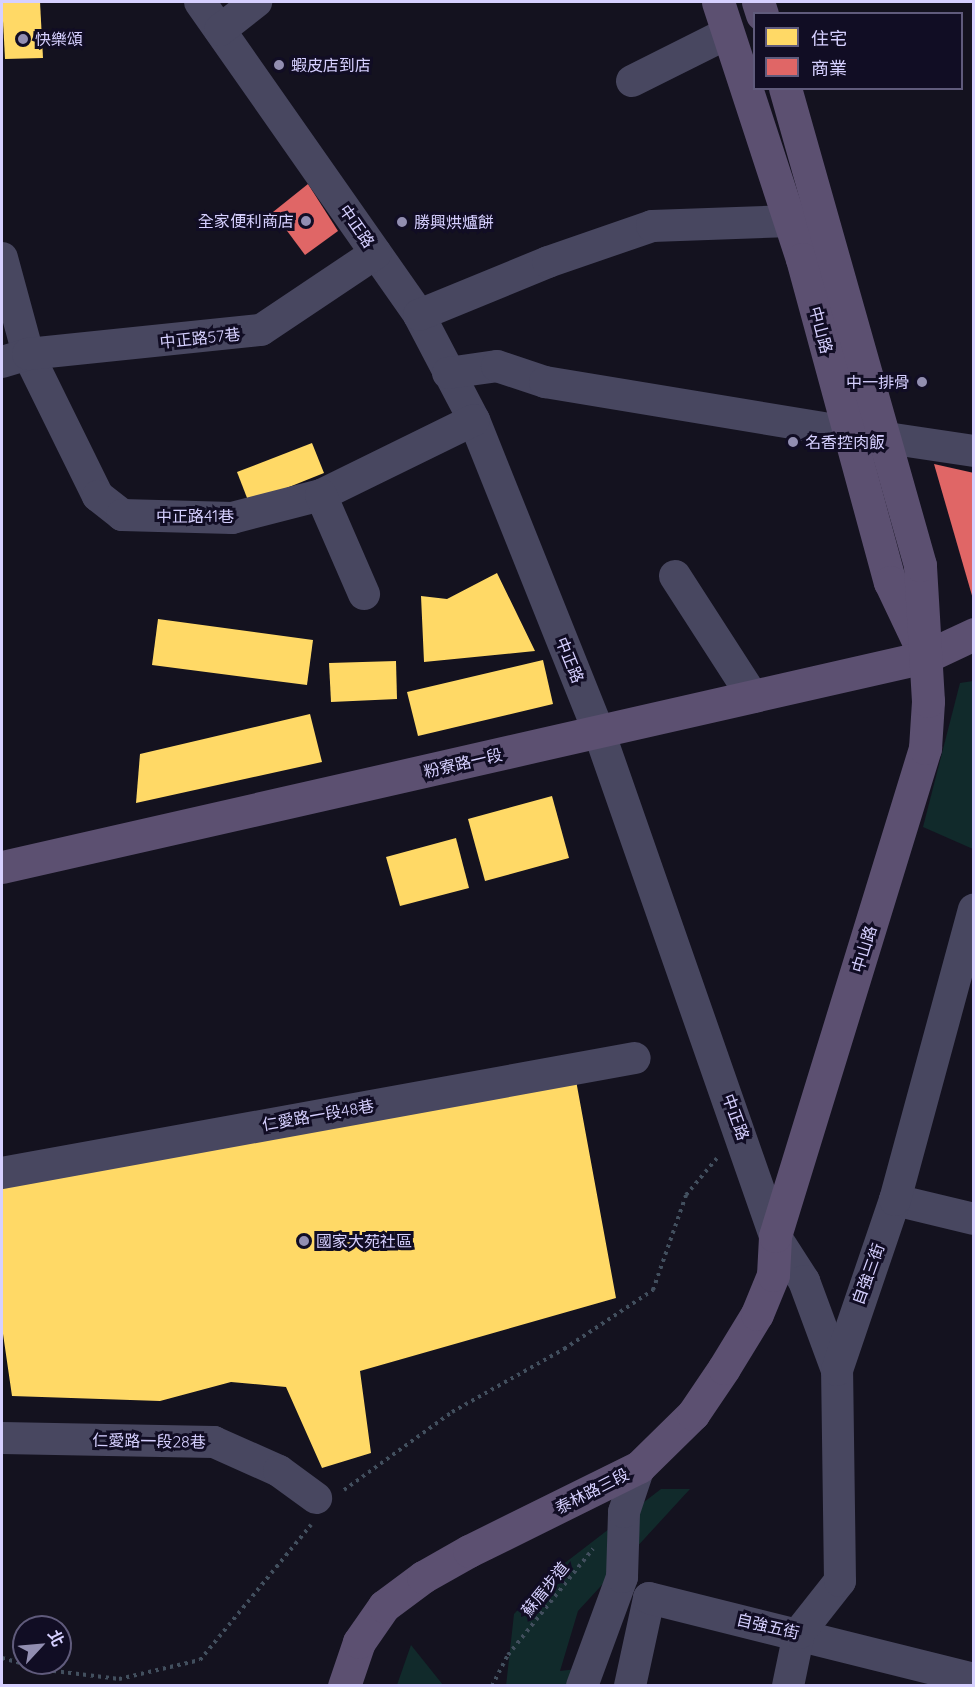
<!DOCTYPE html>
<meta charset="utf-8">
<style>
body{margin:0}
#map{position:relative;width:975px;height:1687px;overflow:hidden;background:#14121f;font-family:Quicksand,"Noto Sans TC",sans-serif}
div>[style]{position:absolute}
.green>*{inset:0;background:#112a2b}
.homes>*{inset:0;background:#ffd966}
.shops>*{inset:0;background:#e06666}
.path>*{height:4px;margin-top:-2px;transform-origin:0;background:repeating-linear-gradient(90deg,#424f5e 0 3px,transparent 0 7.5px)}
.minor>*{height:32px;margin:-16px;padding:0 16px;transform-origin:16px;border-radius:16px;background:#484760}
.major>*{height:33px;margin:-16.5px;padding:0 16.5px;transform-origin:16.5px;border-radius:16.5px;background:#5c5071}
.dots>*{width:16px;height:16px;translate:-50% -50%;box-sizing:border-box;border:3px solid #110d24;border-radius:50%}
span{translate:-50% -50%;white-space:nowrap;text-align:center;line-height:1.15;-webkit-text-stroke:6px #110d24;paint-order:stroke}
.poi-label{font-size:16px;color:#d6d0ff}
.left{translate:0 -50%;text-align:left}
.right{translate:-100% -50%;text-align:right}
.street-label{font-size:16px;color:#d6d0ff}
.frame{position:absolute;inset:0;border:3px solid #d6d0ff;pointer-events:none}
.legend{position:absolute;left:753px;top:12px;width:210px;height:78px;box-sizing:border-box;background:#110d24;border:2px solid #605b7c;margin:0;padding:8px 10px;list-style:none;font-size:18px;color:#d6d0ff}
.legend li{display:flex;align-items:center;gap:12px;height:30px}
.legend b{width:30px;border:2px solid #605b7c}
.north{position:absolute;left:12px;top:1615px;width:60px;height:60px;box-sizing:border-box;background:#110d24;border:2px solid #605b7c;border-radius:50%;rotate:64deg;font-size:16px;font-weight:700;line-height:24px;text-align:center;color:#d6d0ff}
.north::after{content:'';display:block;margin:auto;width:21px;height:27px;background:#928eb1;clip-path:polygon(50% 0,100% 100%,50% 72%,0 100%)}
</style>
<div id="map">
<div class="green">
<div style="clip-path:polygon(973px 681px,974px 681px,973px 849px,923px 827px,960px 683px)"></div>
<div style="clip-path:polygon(661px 1489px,690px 1489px,578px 1611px,560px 1671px,593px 1667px,590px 1685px,506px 1686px,514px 1614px,557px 1569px)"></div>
<div style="clip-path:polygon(411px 1645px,443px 1685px,397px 1685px)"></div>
</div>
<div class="homes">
<div style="clip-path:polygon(2px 2px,40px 2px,43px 58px,5px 59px)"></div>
<div style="clip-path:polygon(312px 443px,324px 473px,249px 503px,237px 472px)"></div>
<div style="clip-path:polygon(497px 573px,535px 651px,424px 662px,421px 596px,447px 599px)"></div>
<div style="clip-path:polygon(158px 619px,313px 640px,307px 685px,152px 665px)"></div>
<div style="clip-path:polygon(543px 660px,553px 704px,418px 736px,407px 692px)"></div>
<div style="clip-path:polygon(396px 661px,397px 699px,331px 702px,329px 663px)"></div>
<div style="clip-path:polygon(310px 714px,322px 762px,136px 803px,140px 754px)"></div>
<div style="clip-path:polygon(552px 796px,569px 858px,485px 881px,468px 819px)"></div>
<div style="clip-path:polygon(456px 838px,469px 888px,400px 906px,386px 857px)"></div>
<div style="clip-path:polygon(575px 1075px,616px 1298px,360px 1371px,371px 1453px,322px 1468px,286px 1387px,231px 1382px,160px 1401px,12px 1396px,2px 1327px,2px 1185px)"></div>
</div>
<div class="shops">
<div style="clip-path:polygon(308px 184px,338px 231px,305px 255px,273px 212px)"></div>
<div style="clip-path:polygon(934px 464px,974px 473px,974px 599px,973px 599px)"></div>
</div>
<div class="path">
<div style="left:344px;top:1490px;width:133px;rotate:-35.8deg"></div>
<div style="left:452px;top:1412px;width:129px;rotate:-29.4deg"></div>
<div style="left:564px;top:1349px;width:107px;rotate:-33.5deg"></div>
<div style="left:653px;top:1290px;width:101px;rotate:-70.8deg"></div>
<div style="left:686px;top:1195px;width:48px;rotate:-50deg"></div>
<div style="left:2px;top:1658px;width:46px;rotate:15.3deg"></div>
<div style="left:46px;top:1670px;width:74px;rotate:7deg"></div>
<div style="left:119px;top:1679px;width:83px;rotate:-13.2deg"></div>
<div style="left:200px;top:1660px;width:175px;rotate:-50.6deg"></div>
<div style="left:492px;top:1686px;width:35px;rotate:-63deg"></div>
<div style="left:508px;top:1655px;width:136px;rotate:-51.3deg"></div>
</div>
<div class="minor">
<div style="left:200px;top:2px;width:382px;rotate:55deg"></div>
<div style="left:419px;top:315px;width:119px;rotate:62.4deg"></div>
<div style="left:474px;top:420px;width:336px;rotate:68.2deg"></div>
<div style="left:599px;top:732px;width:534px;rotate:70.75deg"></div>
<div style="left:775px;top:1236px;width:54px;rotate:57.2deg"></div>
<div style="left:804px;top:1281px;width:95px;rotate:69.7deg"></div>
<div style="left:220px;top:30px;width:46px;rotate:-37.9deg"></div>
<div style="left:632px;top:81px;width:107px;rotate:-26.6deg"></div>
<div style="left:2px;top:258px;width:99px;rotate:74.8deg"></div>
<div style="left:28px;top:354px;width:158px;rotate:63.8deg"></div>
<div style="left:98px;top:496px;width:31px;rotate:38deg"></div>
<div style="left:122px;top:515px;width:110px;rotate:1.6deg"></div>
<div style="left:232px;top:518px;width:92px;rotate:-14.5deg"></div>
<div style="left:321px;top:495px;width:170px;rotate:-26.1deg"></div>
<div style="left:419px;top:315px;width:139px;rotate:-22.3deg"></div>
<div style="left:548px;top:262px;width:110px;rotate:-19.1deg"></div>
<div style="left:652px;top:226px;width:138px;rotate:-2.1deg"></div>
<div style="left:2px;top:362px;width:27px;rotate:-17deg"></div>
<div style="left:28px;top:354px;width:234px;rotate:-5.9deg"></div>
<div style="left:261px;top:330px;width:138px;rotate:-33.8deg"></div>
<div style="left:448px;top:373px;width:49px;rotate:-8.1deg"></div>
<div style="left:497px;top:366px;width:51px;rotate:18.4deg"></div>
<div style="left:545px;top:382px;width:307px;rotate:9.4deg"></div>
<div style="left:887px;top:438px;width:88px;rotate:8.5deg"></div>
<div style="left:321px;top:495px;width:108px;rotate:66.5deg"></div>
<div style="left:675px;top:576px;width:144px;rotate:57.2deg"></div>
<div style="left:2px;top:1173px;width:643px;rotate:-10.3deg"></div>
<div style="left:895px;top:1200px;width:81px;rotate:13.5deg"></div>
<div style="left:2px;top:1438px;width:212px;rotate:1.1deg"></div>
<div style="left:214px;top:1442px;width:71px;rotate:24deg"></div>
<div style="left:279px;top:1471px;width:46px;rotate:36.1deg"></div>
<div style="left:582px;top:1686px;width:116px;rotate:-69.8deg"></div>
<div style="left:622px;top:1577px;width:65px;rotate:-88.2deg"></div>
<div style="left:624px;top:1512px;width:47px;rotate:-71.6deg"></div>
<div style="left:630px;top:1686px;width:90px;rotate:-77.8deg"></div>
<div style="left:649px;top:1598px;width:335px;rotate:14deg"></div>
<div style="left:788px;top:1686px;width:54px;rotate:-78.3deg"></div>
<div style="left:799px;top:1633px;width:66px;rotate:-51.7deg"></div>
<div style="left:840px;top:1581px;width:211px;rotate:-90.8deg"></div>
<div style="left:837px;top:1370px;width:180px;rotate:-71.2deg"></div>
<div style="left:895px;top:1200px;width:301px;rotate:-74.8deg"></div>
</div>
<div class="major">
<div style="left:718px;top:2px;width:270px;rotate:71.9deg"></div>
<div style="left:802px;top:259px;width:335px;rotate:74.8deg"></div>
<div style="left:890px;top:582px;width:65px;rotate:64.6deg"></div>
<div style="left:758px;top:2px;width:13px;rotate:72deg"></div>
<div style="left:2px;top:867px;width:947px;rotate:-12.82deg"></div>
<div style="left:925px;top:657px;width:54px;rotate:-25.1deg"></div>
<div style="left:344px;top:1686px;width:46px;rotate:-71.2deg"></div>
<div style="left:359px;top:1642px;width:44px;rotate:-55.2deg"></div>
<div style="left:384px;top:1606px;width:49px;rotate:-36.6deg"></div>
<div style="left:423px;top:1577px;width:53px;rotate:-29.5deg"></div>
<div style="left:469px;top:1551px;width:190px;rotate:-26.3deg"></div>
<div style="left:639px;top:1467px;width:76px;rotate:-44.5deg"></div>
<div style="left:693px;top:1414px;width:55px;rotate:-56deg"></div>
<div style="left:724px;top:1368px;width:63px;rotate:-58.6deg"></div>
<div style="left:757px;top:1314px;width:42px;rotate:-67.7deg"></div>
<div style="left:773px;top:1275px;width:39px;rotate:-87deg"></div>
<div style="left:775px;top:1236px;width:511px;rotate:-72.91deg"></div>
<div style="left:925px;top:748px;width:47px;rotate:-86.3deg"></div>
<div style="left:928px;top:701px;width:136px;rotate:-93.4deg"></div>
<div style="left:920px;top:565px;width:496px;rotate:-105.8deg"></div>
</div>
<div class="dots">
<div style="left:23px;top:39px;background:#928eb1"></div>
<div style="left:279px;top:65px;background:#928eb1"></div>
<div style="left:306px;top:221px;background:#928eb1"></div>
<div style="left:402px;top:222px;background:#928eb1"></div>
<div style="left:922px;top:382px;background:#928eb1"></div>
<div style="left:793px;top:442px;background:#928eb1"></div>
<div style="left:304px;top:1241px;background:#928eb1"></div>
</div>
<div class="poi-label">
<span class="left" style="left:35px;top:39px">快樂頌</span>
<span class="left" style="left:291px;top:65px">蝦皮店到店</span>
<span class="right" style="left:294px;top:221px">全家便利商店</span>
<span class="left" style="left:414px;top:222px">勝興烘爐餅</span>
<span class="right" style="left:910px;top:382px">中一排骨</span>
<span class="left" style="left:805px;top:442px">名香控肉飯</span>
<span class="left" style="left:316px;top:1241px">國家大苑社區</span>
</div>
<div class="street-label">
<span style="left:357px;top:226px;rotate:55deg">中正路</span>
<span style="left:821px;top:330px;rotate:75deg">中山路</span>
<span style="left:200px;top:338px;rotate:-6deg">中正路57巷</span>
<span style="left:195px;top:516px">中正路41巷</span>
<span style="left:570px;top:660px;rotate:68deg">中正路</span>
<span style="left:463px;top:763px;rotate:-13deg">粉寮路一段</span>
<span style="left:864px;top:949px;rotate:-73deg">中山路</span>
<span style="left:318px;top:1115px;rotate:-10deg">仁愛路一段48巷</span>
<span style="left:736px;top:1117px;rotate:70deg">中正路</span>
<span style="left:868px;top:1274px;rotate:-70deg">自強三街</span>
<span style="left:149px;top:1441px;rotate:1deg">仁愛路一段28巷</span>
<span style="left:592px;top:1491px;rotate:-27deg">泰林路三段</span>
<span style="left:545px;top:1589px;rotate:-51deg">蘇厝步道</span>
<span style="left:768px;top:1626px;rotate:13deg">自強五街</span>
</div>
<div class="frame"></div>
<ul class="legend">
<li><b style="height:16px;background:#ffd966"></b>住宅</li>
<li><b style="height:16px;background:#e06666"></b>商業</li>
</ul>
<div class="north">北</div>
</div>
